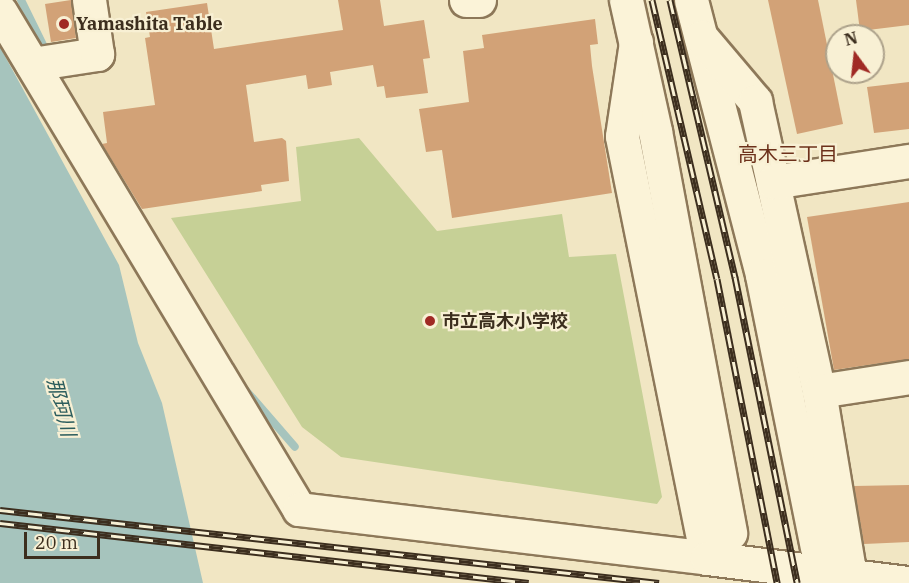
<!DOCTYPE html>
<meta charset="utf-8">
<style>
body{margin:0}
#map{position:relative;width:909px;height:583px;overflow:hidden;background:#f1e6c3;font-family:"IBM Plex Serif","Noto Sans JP",serif}
div>[style]{position:absolute}
.green>*{inset:0;background:#c6d096}
.water>*{inset:0;background:#a6c4bd}
.stream>*{height:8px;margin:-4px;padding:0 4px;transform-origin:4px;border-radius:4px;background:#a6c4bd}
.building>*{inset:0;background:#d2a277}
.roads{filter:drop-shadow(2px 0 #8d7859) drop-shadow(-2px 0 #8d7859) drop-shadow(0 2px #8d7859) drop-shadow(0 -2px #8d7859)}
.minor>*{height:33px;margin:-16.5px;padding:0 16.5px;transform-origin:16.5px;border-radius:16.5px;background:#fbf3d8}
.rail>*{height:7px;margin-top:-3.5px;transform-origin:0;background:repeating-linear-gradient(90deg,#f8f0d4 0 14px,#3c2e1e 0 28px);box-sizing:border-box;border-block:2px solid #3c2e1e}
.dots>*{width:16px;height:16px;translate:-50% -50%;box-sizing:border-box;border:3px solid #f8f0d4;border-radius:50%}
span{translate:-50% -50%;white-space:nowrap;text-align:center;line-height:1.15;-webkit-text-stroke:4.5px #f8f0d4;paint-order:stroke}
.poi-label{font-size:18px;color:#3c2e1e;font-weight:700}
.left{translate:0 -50%;text-align:left}
.neighbourhood-label{font-size:20px;color:#6c301a}
.water-label{font-size:20px;color:#2c5d5d;font-style:italic}
.north{position:absolute;left:825px;top:24px;width:60px;height:60px;box-sizing:border-box;background:#f8f0d4;border:2px solid #ada28b;border-radius:50%;rotate:345deg;font-size:16px;font-weight:700;line-height:24px;text-align:center;color:#3c2e1e}
.north::after{content:'';display:block;margin:auto;width:21px;height:27px;background:#a02a24;clip-path:polygon(50% 0,100% 100%,50% 72%,0 100%)}
.scale{position:absolute;left:24px;top:532px;width:76px;height:27px;box-sizing:border-box;border:3px solid #3c2e1e;border-top:0;padding-left:8px;font-size:18px;line-height:21px;white-space:nowrap;color:#3c2e1e;-webkit-text-stroke:4px #f8f0d4;paint-order:stroke}
</style>
<div id="map">
<div class="green">
<div style="clip-path:polygon(359px 138px,437px 231px,562px 214px,569px 257px,616px 254px,662px 497px,657px 504px,341px 457px,302px 427px,171px 218px,301px 201px,296px 147px)"></div>
</div>
<div class="water">
<div style="clip-path:polygon(0 47px,119px 265px,138px 343px,162px 403px,203px 583px,0 583px)"></div>
</div>
<div class="stream">
<div style="left:21px;top:0;width:61px;rotate:63.9deg"></div>
<div style="left:243px;top:387px;width:79px;rotate:49.1deg"></div>
</div>
<div class="building">
<div style="clip-path:polygon(71px 0,76px 38px,51px 42px,45px 4px)"></div>
<div style="clip-path:polygon(338px 0,380px 0,384px 26px,424px 20px,430px 58px,423px 59px,428px 93px,386px 98px,384px 86px,377px 87px,373px 65px,330px 72px,332px 85px,308px 89px,306px 75px,246px 85px,254px 142px,282px 138px,286px 141px,289px 181px,261px 185px,262px 191px,142px 209px,102px 144px,107px 143px,103px 112px,155px 105px,145px 38px,150px 37px,146px 12px,207px 3px,214px 49px,343px 30px)"></div>
<div style="clip-path:polygon(768px 0,818px 0,843px 124px,797px 134px)"></div>
<div style="clip-path:polygon(856px 0,909px 0,909px 25px,860px 31px)"></div>
<div style="clip-path:polygon(595px 19px,598px 44px,590px 45px,592px 66px,612px 193px,452px 218px,442px 150px,426px 152px,419px 109px,469px 102px,463px 51px,484px 48px,482px 35px)"></div>
<div style="clip-path:polygon(909px 82px,909px 129px,874px 133px,867px 87px)"></div>
<div style="clip-path:polygon(909px 202px,909px 359px,834px 370px,807px 217px)"></div>
<div style="clip-path:polygon(909px 485px,909px 542px,864px 544px,854px 486px)"></div>
</div>
<div class="roads">
<div class="minor">
<div style="left:466px;top:0;width:13px"></div>
<div style="left:626px;top:0;width:134px;rotate:77.5deg"></div>
<div style="left:655px;top:131px;width:409px;rotate:79.4deg"></div>
<div style="left:691px;top:0;width:284px;rotate:75.5deg"></div>
<div style="left:762px;top:275px;width:278px;rotate:78.6deg"></div>
<div style="left:0;top:11px;width:581px;rotate:59.02deg"></div>
<div style="left:299px;top:509px;width:411px;rotate:6.8deg"></div>
<div style="left:707px;top:558px;width:430px;rotate:-101.4deg"></div>
<div style="left:622px;top:136px;width:95px;rotate:-81.5deg"></div>
<div style="left:701px;top:37px;width:84px;rotate:49.8deg"></div>
<div style="left:755px;top:101px;width:297px;rotate:77.6deg"></div>
<div style="left:819px;top:391px;width:189px;rotate:80.5deg"></div>
<div style="left:32px;top:64px;width:66px;rotate:-8.7deg"></div>
<div style="left:97px;top:54px;width:55px;rotate:-98.4deg"></div>
<div style="left:773px;top:182px;width:138px;rotate:-8.8deg"></div>
<div style="left:819px;top:391px;width:91px;rotate:-8.8deg"></div>
<div style="left:707px;top:558px;width:204px;rotate:7.1deg"></div>
</div>
</div>
<div class="rail">
<div style="left:652px;top:0;width:286px;rotate:76.9deg"></div>
<div style="left:717px;top:279px;width:310px;rotate:78.8deg"></div>
<div style="left:670px;top:0;width:285px;rotate:76.8deg"></div>
<div style="left:735px;top:277px;width:312px;rotate:78.5deg"></div>
<div style="left:0;top:510px;width:663px;rotate:6.32deg"></div>
<div style="left:0;top:523px;width:532px;rotate:6.47deg"></div>
</div>
<div class="dots">
<div style="left:64px;top:24px;background:#a02a24"></div>
<div style="left:430px;top:321px;background:#a02a24"></div>
</div>
<div class="poi-label">
<span class="left" style="left:76px;top:24px">Yamashita Table</span>
<span class="left" style="left:442px;top:321px">市立高木小学校</span>
</div>
<div class="neighbourhood-label">
<span style="left:788px;top:153px">高木三丁目</span>
</div>
<div class="water-label">
<span style="left:62px;top:407px;rotate:75deg">那珂川</span>
</div>
<div class="north">N</div>
<div class="scale">20 m</div>
</div>
